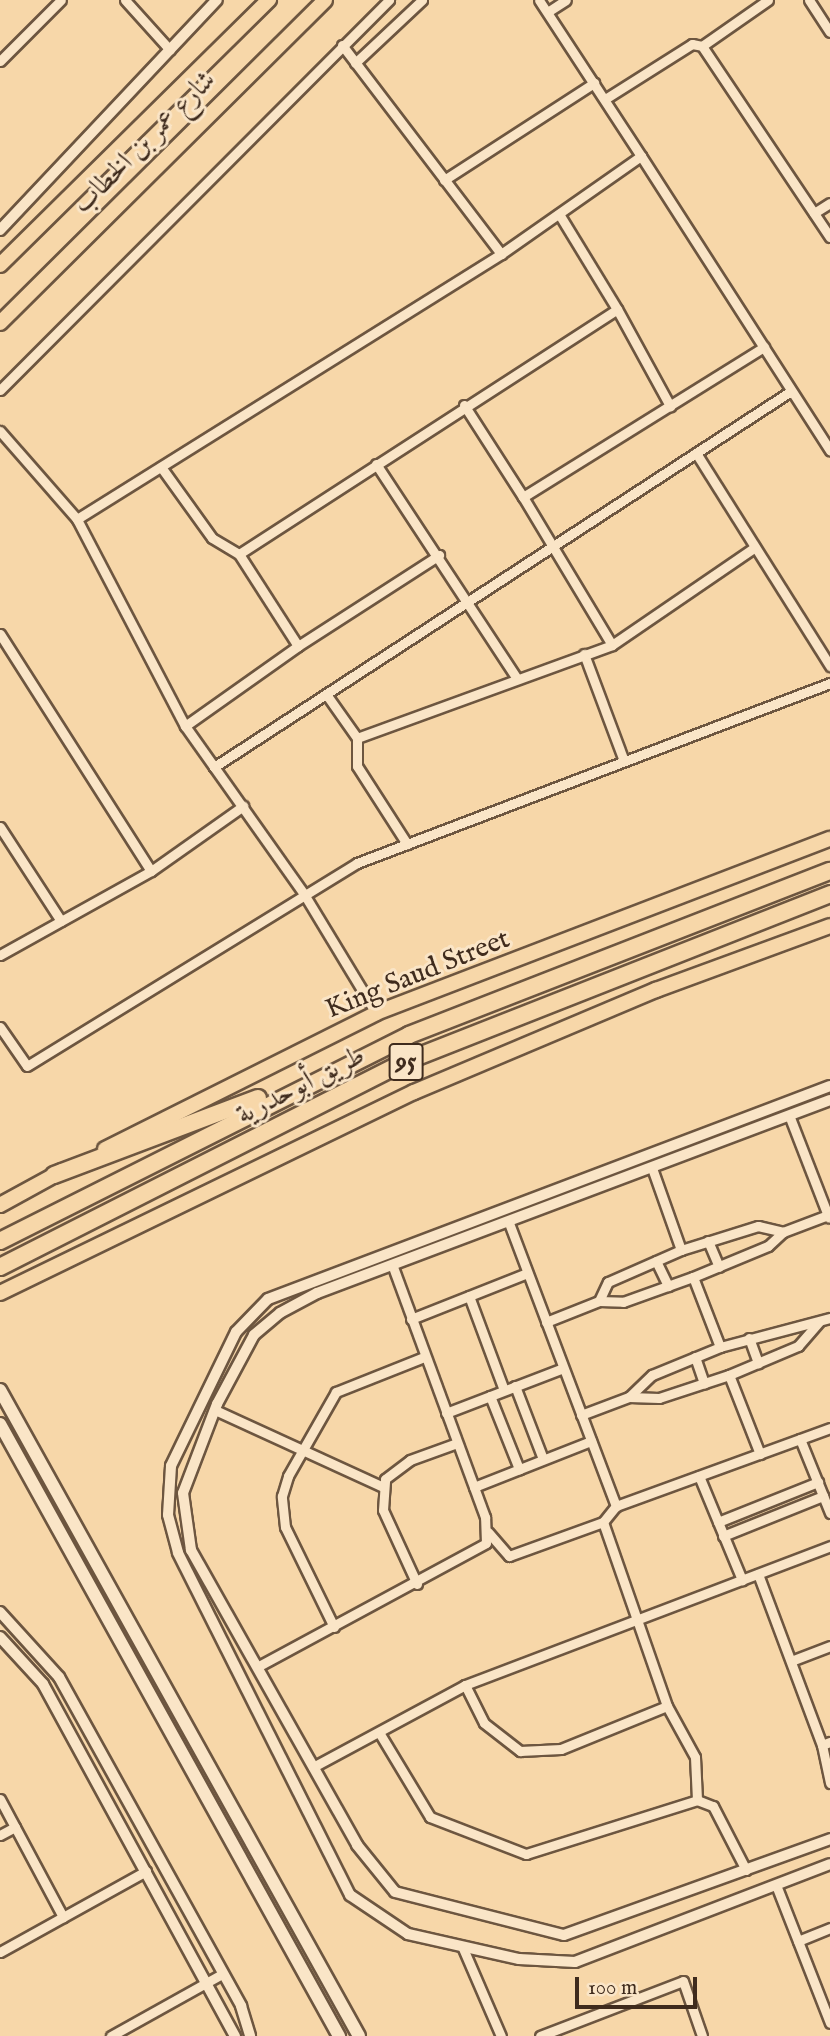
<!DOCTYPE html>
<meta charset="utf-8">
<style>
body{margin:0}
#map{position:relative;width:830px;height:2036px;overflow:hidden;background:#f7d7a9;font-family:"IM FELL English",Amiri,serif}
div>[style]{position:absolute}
.roads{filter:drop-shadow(2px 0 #6d5640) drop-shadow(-2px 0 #6d5640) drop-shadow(0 2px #6d5640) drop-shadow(0 -2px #6d5640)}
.minor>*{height:9px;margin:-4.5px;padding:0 4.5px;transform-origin:4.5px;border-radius:4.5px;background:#fae5c7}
.tertiary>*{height:10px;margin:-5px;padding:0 5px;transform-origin:5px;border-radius:5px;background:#fae5c7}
.secondary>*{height:12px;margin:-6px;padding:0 6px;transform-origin:6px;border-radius:6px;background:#fae5c7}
.primary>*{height:14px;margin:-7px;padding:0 7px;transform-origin:7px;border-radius:7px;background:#f7d7a9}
.motorway>*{height:16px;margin:-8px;padding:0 8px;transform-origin:8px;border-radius:8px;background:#f7d7a9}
span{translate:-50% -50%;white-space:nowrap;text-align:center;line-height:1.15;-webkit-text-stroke:6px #fae5c7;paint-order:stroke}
.shield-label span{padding:2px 5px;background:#fae5c7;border:2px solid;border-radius:5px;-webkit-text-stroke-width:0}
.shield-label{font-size:26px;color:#3f2b1d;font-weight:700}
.street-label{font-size:28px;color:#3f2b1d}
.scale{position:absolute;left:575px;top:1977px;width:122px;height:32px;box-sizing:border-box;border:4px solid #3f2b1d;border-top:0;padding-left:9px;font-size:21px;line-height:24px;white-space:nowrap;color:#3f2b1d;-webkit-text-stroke:5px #fae5c7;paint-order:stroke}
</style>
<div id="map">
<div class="roads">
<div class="minor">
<div style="left:125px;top:0;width:67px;rotate:48deg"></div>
<div style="left:768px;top:0;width:80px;rotate:145.1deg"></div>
<div style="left:702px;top:46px;width:230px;rotate:56.2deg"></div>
<div style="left:809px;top:0;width:38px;rotate:57deg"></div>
<div style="left:549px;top:11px;width:20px;rotate:-33deg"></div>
<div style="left:342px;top:45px;width:263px;rotate:52.7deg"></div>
<div style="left:0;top:61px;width:86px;rotate:-45deg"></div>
<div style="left:355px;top:63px;width:92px;rotate:-43.2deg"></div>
<div style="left:605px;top:99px;width:103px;rotate:-32.3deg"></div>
<div style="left:692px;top:44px;width:10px;rotate:11deg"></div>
<div style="left:641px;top:156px;width:350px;rotate:57.3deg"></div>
<div style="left:444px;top:180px;width:179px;rotate:-32.9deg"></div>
<div style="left:814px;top:213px;width:19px;rotate:-32deg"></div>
<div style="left:559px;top:214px;width:111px;rotate:58.6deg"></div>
<div style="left:0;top:390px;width:551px;rotate:-45.07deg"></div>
<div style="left:464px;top:405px;width:109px;rotate:57.3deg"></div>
<div style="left:0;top:431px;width:117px;rotate:48.8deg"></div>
<div style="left:696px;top:453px;width:252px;rotate:57.8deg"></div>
<div style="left:376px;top:464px;width:254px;rotate:56.7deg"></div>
<div style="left:161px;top:467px;width:87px;rotate:54.3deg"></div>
<div style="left:212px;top:538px;width:31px;rotate:31deg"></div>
<div style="left:0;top:634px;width:281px;rotate:57.5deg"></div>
<div style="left:612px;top:645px;width:173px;rotate:-121deg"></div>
<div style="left:523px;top:497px;width:284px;rotate:-31.9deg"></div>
<div style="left:298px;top:646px;width:168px;rotate:-32.8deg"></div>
<div style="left:584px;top:654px;width:114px;rotate:69.5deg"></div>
<div style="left:326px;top:694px;width:54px;rotate:54.8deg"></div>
<div style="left:357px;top:738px;width:271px;rotate:-20deg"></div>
<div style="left:612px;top:645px;width:173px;rotate:-34.4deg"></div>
<div style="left:185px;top:726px;width:138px;rotate:-35.3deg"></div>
<div style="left:298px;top:646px;width:109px;rotate:-122.7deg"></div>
<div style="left:239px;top:554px;width:450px;rotate:-32.9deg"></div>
<div style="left:617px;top:309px;width:111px;rotate:61.3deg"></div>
<div style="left:357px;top:738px;width:28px;rotate:90deg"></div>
<div style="left:357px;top:766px;width:93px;rotate:57.3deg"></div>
<div style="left:214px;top:767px;width:689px;rotate:-33.09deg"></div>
<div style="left:0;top:827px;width:112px;rotate:57deg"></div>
<div style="left:0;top:955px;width:173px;rotate:-29.1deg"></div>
<div style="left:151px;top:871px;width:113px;rotate:-35.2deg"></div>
<div style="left:376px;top:1013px;width:139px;rotate:-121.2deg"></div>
<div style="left:304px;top:894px;width:206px;rotate:-125.3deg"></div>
<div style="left:185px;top:726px;width:233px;rotate:-117.6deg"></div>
<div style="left:77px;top:519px;width:500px;rotate:-32.01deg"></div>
<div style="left:501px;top:254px;width:171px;rotate:-35deg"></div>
<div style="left:641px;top:156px;width:186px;rotate:-123.2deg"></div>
<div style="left:0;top:1027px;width:47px;rotate:55.3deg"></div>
<div style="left:27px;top:1066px;width:387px;rotate:-31.6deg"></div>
<div style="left:357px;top:863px;width:506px;rotate:-20.83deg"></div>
<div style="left:789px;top:1115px;width:110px;rotate:68.8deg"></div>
<div style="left:652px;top:1168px;width:87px;rotate:70.5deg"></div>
<div style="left:509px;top:1223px;width:303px;rotate:69.3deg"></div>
<div style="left:616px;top:1506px;width:228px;rotate:-20deg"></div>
<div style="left:708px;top:1241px;width:28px;rotate:67deg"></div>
<div style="left:656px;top:1261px;width:28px;rotate:64deg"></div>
<div style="left:693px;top:1277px;width:75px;rotate:68.9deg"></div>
<div style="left:469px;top:1296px;width:100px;rotate:69.6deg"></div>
<div style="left:599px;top:1301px;width:24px;rotate:2deg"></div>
<div style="left:623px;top:1302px;width:74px;rotate:-19.7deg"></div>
<div style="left:693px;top:1277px;width:81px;rotate:-22.5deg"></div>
<div style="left:768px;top:1246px;width:21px;rotate:-43deg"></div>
<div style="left:411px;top:1319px;width:125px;rotate:-21.6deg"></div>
<div style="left:546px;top:1322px;width:57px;rotate:-21.6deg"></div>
<div style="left:599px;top:1301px;width:21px;rotate:-65deg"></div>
<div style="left:608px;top:1282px;width:80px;rotate:-23.7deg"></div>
<div style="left:681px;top:1250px;width:81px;rotate:-17.3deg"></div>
<div style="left:758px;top:1226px;width:26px;rotate:13deg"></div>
<div style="left:783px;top:1232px;width:48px;rotate:-20.7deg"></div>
<div style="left:749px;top:1338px;width:27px;rotate:70deg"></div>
<div style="left:695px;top:1357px;width:28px;rotate:71deg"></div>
<div style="left:729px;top:1375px;width:85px;rotate:68.6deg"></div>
<div style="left:515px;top:1386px;width:78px;rotate:69deg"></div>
<div style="left:490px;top:1396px;width:79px;rotate:68.3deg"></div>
<div style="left:629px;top:1397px;width:30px;rotate:2deg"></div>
<div style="left:659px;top:1398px;width:74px;rotate:-18.2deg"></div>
<div style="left:729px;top:1375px;width:75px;rotate:-22.8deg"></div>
<div style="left:798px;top:1346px;width:32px;rotate:-49deg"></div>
<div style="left:215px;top:1410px;width:185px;rotate:24.6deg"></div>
<div style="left:446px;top:1413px;width:125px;rotate:-21deg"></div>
<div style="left:581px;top:1415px;width:51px;rotate:-20.6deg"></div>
<div style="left:629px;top:1397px;width:32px;rotate:-44deg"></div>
<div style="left:652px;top:1375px;width:74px;rotate:-22.4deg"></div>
<div style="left:720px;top:1347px;width:114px;rotate:-14.8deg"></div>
<div style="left:800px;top:1439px;width:80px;rotate:67.9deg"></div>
<div style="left:699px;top:1476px;width:113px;rotate:67.5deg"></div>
<div style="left:474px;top:1487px;width:126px;rotate:-21.5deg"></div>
<div style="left:603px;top:1522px;width:195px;rotate:70.8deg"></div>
<div style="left:667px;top:1706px;width:58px;rotate:61.2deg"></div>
<div style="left:695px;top:1757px;width:43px;rotate:87.3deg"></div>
<div style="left:718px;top:1522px;width:108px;rotate:-21.8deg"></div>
<div style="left:488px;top:1532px;width:32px;rotate:49deg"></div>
<div style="left:509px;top:1556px;width:100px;rotate:-19.9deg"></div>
<div style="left:603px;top:1522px;width:21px;rotate:-51deg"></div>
<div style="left:723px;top:1536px;width:108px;rotate:-21.8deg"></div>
<div style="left:758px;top:1574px;width:183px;rotate:69.5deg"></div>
<div style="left:822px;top:1745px;width:9px;rotate:-21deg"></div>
<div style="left:417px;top:1584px;width:81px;rotate:-114.7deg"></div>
<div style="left:383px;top:1510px;width:31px;rotate:-86deg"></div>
<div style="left:385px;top:1479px;width:31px;rotate:-37deg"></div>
<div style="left:410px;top:1460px;width:50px;rotate:-19.9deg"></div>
<div style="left:334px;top:1627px;width:111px;rotate:-116.1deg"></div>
<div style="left:285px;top:1527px;width:31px;rotate:-96deg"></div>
<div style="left:282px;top:1496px;width:21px;rotate:-73deg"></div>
<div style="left:288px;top:1476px;width:97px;rotate:-60.3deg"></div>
<div style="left:336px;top:1392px;width:95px;rotate:-21.7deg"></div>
<div style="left:791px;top:1661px;width:42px;rotate:-21deg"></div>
<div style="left:257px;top:1667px;width:260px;rotate:-28.4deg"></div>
<div style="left:486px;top:1543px;width:26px;rotate:-92deg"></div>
<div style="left:485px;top:1517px;width:266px;rotate:-110.2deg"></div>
<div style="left:465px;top:1685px;width:42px;rotate:63.4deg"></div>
<div style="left:484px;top:1723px;width:46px;rotate:37.9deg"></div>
<div style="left:520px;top:1751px;width:41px;rotate:-2.8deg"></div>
<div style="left:561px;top:1749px;width:114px;rotate:-22.1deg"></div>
<div style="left:380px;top:1734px;width:97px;rotate:58.9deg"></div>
<div style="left:430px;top:1817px;width:103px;rotate:21.1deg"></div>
<div style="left:526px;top:1854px;width:179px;rotate:-17.5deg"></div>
<div style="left:697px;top:1800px;width:17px;rotate:21deg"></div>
<div style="left:713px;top:1806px;width:72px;rotate:62.7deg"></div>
<div style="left:822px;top:1745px;width:39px;rotate:78deg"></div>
<div style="left:313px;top:1767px;width:173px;rotate:-28.3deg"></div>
<div style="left:465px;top:1685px;width:391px;rotate:-20.8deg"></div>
<div style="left:0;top:1799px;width:134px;rotate:61.9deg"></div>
<div style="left:0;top:1835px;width:17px;rotate:-28deg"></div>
<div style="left:776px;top:1885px;width:148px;rotate:68.6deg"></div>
<div style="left:798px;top:1941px;width:35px;rotate:-22deg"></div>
<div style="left:462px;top:1946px;width:98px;rotate:66.6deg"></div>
<div style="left:0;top:1952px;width:167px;rotate:-29deg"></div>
<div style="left:111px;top:2036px;width:125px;rotate:-29.2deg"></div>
<div style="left:540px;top:2036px;width:153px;rotate:-21deg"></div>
<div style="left:683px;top:1981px;width:58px;rotate:70.9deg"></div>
</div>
<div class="tertiary">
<div style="left:0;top:230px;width:316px;rotate:-46.7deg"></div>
<div style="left:830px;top:1086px;width:601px;rotate:159.24deg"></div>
<div style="left:268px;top:1299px;width:46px;rotate:134.1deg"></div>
<div style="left:236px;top:1332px;width:149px;rotate:115.9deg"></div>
<div style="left:171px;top:1466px;width:49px;rotate:93.5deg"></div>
<div style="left:168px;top:1515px;width:39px;rotate:75deg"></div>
<div style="left:178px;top:1553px;width:383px;rotate:63.3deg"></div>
<div style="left:350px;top:1895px;width:70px;rotate:33.9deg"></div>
<div style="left:408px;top:1934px;width:114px;rotate:12.7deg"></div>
<div style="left:519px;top:1959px;width:56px;rotate:3.1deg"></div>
<div style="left:575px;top:1962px;width:273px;rotate:-21deg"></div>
<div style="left:830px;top:1100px;width:548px;rotate:159.38deg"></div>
<div style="left:317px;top:1293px;width:42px;rotate:151.6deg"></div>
<div style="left:280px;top:1313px;width:34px;rotate:140deg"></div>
<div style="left:254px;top:1335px;width:78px;rotate:118.2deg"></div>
<div style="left:217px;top:1404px;width:95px;rotate:110.9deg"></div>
<div style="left:183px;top:1493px;width:58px;rotate:82deg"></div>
<div style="left:191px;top:1550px;width:338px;rotate:60.6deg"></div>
<div style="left:357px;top:1845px;width:60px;rotate:51deg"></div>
<div style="left:395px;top:1892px;width:174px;rotate:14.3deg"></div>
<div style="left:564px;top:1935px;width:283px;rotate:-19.8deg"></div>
<div style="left:0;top:1612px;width:88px;rotate:47.8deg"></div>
<div style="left:59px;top:1677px;width:376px;rotate:61deg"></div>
<div style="left:241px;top:2006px;width:31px;rotate:73deg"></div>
<div style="left:0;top:1637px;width:64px;rotate:47.5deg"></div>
<div style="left:43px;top:1684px;width:401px;rotate:61.4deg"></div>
</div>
<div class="secondary">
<div style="left:0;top:1390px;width:739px;rotate:60.94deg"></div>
<div style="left:0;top:1424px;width:700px;rotate:61.02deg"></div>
</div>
<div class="primary">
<div style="left:0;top:265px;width:378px;rotate:-44.6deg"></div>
<div style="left:0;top:323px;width:458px;rotate:-44.8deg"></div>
<div style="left:105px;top:1149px;width:303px;rotate:-26.6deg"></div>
<div style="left:376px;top:1013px;width:486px;rotate:-21deg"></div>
<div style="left:0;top:1205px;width:71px;rotate:-28.7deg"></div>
<div style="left:0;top:1293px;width:460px;rotate:-25.9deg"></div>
<div style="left:414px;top:1092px;width:263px;rotate:-22.9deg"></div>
<div style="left:656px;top:990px;width:185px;rotate:-20.2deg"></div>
</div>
<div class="motorway">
<div style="left:54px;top:1175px;width:218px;rotate:-20.7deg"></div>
<div style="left:0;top:1241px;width:458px;rotate:-26.7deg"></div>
<div style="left:409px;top:1035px;width:452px;rotate:-21.3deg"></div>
<div style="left:0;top:1267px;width:453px;rotate:-26.9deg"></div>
<div style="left:404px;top:1062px;width:458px;rotate:-21.5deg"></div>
</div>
</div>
<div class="shield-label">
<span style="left:406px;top:1062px">95</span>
</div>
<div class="street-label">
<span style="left:145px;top:143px;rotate:-45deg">شارع عمر بن الخطاب</span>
<span style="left:418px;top:975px;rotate:-22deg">King Saud Street</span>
<span style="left:301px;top:1086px;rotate:-27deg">طريق أبوحدرية</span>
</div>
<div class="scale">100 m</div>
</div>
